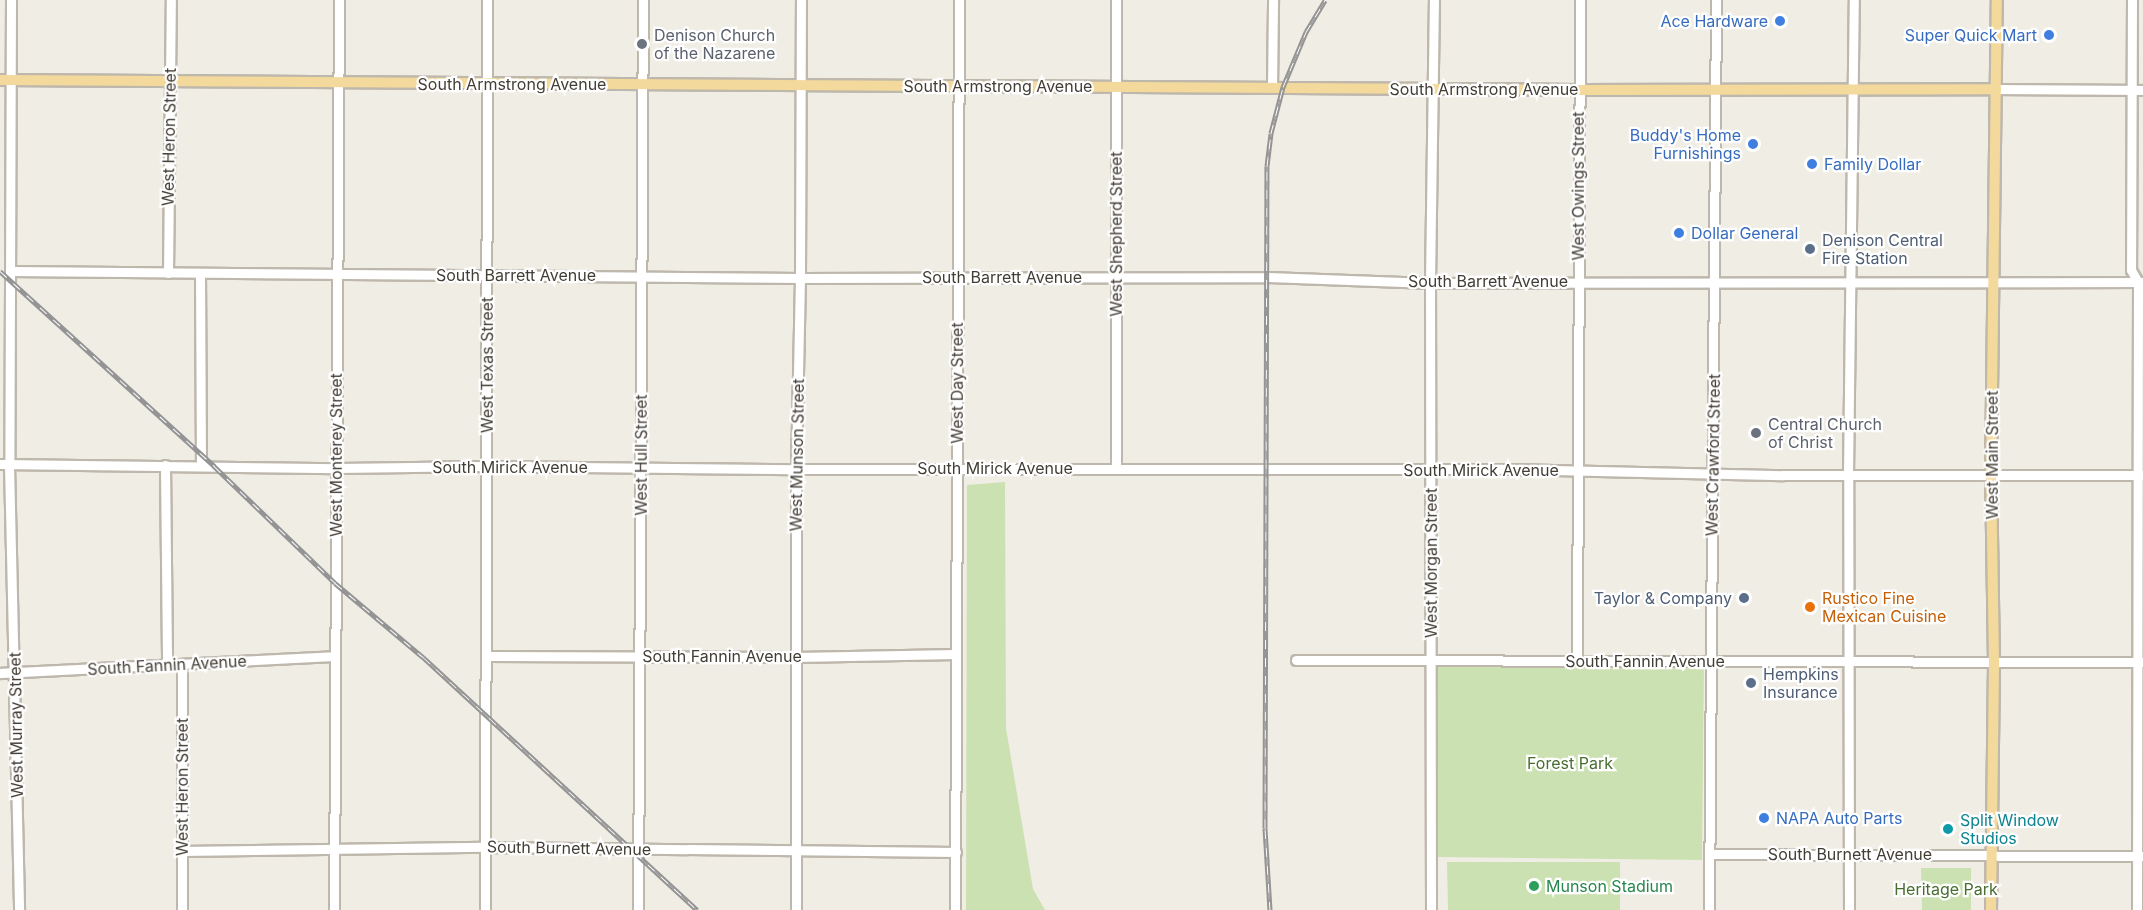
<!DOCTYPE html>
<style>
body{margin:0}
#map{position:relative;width:2143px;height:910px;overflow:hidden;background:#f0ede5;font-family:Inter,sans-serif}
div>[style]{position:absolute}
.green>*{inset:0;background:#cce1b2}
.roads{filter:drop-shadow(2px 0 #beb7ac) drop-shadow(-2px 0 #beb7ac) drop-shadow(0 2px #beb7ac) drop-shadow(0 -2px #beb7ac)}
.minor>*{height:9px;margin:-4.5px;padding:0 4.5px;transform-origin:4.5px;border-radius:4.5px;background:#fff}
.major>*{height:10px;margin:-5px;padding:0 5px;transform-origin:5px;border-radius:5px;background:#f3d99c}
.rail>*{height:5px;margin-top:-2.5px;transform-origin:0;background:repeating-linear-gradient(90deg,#fff 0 9px,#949494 0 18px);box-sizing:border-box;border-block:2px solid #949494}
.dots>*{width:16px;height:16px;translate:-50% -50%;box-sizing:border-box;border:3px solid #fff;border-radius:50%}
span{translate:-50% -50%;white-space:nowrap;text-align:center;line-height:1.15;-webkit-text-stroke:4.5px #fff;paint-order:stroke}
.shop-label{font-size:16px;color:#366cbe}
.right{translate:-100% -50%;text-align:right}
.left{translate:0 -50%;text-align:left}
.worship-label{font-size:16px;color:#5b616d}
.street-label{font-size:16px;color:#423d35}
.service-label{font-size:16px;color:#4e5e75}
.food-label{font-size:16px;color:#c56008}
.park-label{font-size:16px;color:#486d30}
.culture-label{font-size:16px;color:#0d838f}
.leisure-label{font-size:16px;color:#27864d}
</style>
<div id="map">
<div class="green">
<div style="clip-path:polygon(1005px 482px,1006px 728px,1033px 889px,1045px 910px,966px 910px,967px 485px)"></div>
<div style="clip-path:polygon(1436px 666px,1704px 666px,1702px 860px,1437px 857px)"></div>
<div style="clip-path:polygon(1447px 862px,1620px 862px,1620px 910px,1448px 910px)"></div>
<div style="clip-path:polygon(1921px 868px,1971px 868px,1971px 910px,1922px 910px)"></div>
</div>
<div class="roads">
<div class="minor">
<div style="left:11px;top:0;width:464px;rotate:90.2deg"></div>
<div style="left:9px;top:464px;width:446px;rotate:88.7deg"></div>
<div style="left:1116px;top:0;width:468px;rotate:90deg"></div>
<div style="left:2132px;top:0;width:270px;rotate:90.2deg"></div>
<div style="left:2131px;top:270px;width:14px;rotate:60deg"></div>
<div style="left:2138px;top:282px;width:628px;rotate:90.09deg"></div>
<div style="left:1272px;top:87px;width:87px;rotate:-89.3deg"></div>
<div style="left:1996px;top:89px;width:147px;rotate:0.4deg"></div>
<div style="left:10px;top:271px;width:790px;rotate:0.51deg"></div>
<div style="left:800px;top:278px;width:468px;rotate:-0.1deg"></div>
<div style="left:1268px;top:277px;width:162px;rotate:2.1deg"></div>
<div style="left:1430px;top:283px;width:713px;rotate:-0.08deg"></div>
<div style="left:168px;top:273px;width:273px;rotate:-89.4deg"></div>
<div style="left:200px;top:274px;width:191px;rotate:89.7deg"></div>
<div style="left:0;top:464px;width:338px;rotate:0.7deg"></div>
<div style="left:338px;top:468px;width:149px;rotate:-0.8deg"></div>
<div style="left:487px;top:466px;width:309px;rotate:0.6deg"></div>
<div style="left:796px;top:469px;width:714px"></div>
<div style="left:1510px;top:469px;width:273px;rotate:1.3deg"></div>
<div style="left:1783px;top:475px;width:360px"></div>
<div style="left:165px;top:465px;width:200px;rotate:89.4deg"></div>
<div style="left:487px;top:656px;width:309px;rotate:0.2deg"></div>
<div style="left:796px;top:657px;width:160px;rotate:-1.1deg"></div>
<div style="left:1296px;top:660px;width:846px;rotate:0.14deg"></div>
<div style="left:1577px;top:660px;width:660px;rotate:-89.74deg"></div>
<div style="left:0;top:673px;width:334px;rotate:-2.9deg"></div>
<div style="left:182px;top:851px;width:303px;rotate:-0.8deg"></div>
<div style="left:485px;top:847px;width:471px;rotate:0.6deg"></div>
<div style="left:1709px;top:854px;width:433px;rotate:0.3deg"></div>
<div style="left:182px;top:910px;width:246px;rotate:-90deg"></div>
<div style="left:334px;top:910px;width:910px;rotate:-89.69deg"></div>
<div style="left:485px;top:910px;width:910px;rotate:-89.87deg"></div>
<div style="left:638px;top:910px;width:910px;rotate:-89.69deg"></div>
<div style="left:796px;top:910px;width:441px;rotate:-90deg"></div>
<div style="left:796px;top:469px;width:191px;rotate:-88.8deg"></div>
<div style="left:800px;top:278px;width:278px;rotate:-89.8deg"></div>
<div style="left:955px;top:910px;width:910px;rotate:-89.75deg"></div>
<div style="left:1431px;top:910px;width:627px;rotate:-90.09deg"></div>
<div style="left:1430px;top:283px;width:283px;rotate:-89.2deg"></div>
<div style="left:1709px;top:910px;width:910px;rotate:-89.56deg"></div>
<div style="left:1849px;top:910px;width:436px;rotate:-90.1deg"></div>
<div style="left:1848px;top:474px;width:474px;rotate:-89.3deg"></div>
</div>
<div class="major">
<div style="left:0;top:80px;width:1578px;rotate:0.36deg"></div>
<div style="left:1578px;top:90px;width:418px;rotate:-0.1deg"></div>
<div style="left:1991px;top:910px;width:248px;rotate:-89.3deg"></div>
<div style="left:1994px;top:662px;width:187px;rotate:-90.9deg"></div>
<div style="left:1991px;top:475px;width:475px;rotate:-89.3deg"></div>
</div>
</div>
<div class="rail">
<div style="left:0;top:271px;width:290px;rotate:42.3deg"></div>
<div style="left:214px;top:466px;width:168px;rotate:44deg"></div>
<div style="left:335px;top:583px;width:115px;rotate:40.1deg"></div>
<div style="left:423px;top:657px;width:373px;rotate:42.7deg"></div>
<div style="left:1270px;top:910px;width:82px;rotate:-93.5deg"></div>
<div style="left:1265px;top:828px;width:662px;rotate:-89.83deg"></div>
<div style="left:1267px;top:166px;width:33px;rotate:-83deg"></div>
<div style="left:1271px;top:133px;width:48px;rotate:-75.4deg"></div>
<div style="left:1283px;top:87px;width:60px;rotate:-67.3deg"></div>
<div style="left:1306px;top:32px;width:37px;rotate:-59deg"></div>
</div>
<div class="dots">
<div style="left:1780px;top:21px;background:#3f7fe0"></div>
<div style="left:2049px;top:35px;background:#3f7fe0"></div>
<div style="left:642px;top:44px;background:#6b7280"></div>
<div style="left:1753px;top:144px;background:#3f7fe0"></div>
<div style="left:1812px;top:164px;background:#3f7fe0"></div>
<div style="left:1679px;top:233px;background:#3f7fe0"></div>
<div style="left:1810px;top:249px;background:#5c6f8a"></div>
<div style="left:1756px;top:433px;background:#6b7280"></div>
<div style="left:1744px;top:598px;background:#5c6f8a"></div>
<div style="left:1810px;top:607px;background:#e8710a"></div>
<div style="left:1751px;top:683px;background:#5c6f8a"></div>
<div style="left:1764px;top:818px;background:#3f7fe0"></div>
<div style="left:1948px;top:829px;background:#0f9aa8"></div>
<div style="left:1534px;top:886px;background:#2e9e5b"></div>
</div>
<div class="shop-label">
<span class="right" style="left:1768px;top:21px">Ace Hardware</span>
<span class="right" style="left:2037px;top:35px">Super Quick Mart</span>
<span class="right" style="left:1741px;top:144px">Buddy's Home<br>Furnishings</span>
<span class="left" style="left:1824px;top:164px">Family Dollar</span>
<span class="left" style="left:1691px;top:233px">Dollar General</span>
<span class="left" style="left:1776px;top:818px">NAPA Auto Parts</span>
</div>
<div class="worship-label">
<span class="left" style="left:654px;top:44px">Denison Church<br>of the Nazarene</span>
<span class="left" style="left:1768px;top:433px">Central Church<br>of Christ</span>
</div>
<div class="street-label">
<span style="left:512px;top:84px">South Armstrong Avenue</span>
<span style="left:998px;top:86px">South Armstrong Avenue</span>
<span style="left:1484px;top:89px">South Armstrong Avenue</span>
<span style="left:169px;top:137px;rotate:-89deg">West Heron Street</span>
<span style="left:1578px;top:186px;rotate:-90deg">West Owings Street</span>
<span style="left:1116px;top:234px;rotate:-90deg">West Shepherd Street</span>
<span style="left:516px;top:275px">South Barrett Avenue</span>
<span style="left:1002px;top:277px">South Barrett Avenue</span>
<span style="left:1488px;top:281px">South Barrett Avenue</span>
<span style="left:487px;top:365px;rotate:-90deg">West Texas Street</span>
<span style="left:957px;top:383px;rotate:-90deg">West Day Street</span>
<span style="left:336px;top:455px;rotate:-90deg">West Monterey Street</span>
<span style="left:641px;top:455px;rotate:-90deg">West Hull Street</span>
<span style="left:797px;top:455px;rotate:-89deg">West Munson Street</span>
<span style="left:1713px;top:455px;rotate:-89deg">West Crawford Street</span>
<span style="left:1992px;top:455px;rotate:-90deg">West Main Street</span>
<span style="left:510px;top:467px">South Mirick Avenue</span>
<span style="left:995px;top:468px">South Mirick Avenue</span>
<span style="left:1481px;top:470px">South Mirick Avenue</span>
<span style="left:1431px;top:563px;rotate:-90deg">West Morgan Street</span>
<span style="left:722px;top:656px">South Fannin Avenue</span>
<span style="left:1645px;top:661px">South Fannin Avenue</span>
<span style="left:167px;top:665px;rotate:-3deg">South Fannin Avenue</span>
<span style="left:16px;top:725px;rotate:-91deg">West Murray Street</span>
<span style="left:182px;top:787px;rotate:-90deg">West Heron Street</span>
<span style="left:569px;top:848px;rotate:1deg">South Burnett Avenue</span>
<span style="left:1850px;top:854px">South Burnett Avenue</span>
</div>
<div class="service-label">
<span class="left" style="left:1822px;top:249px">Denison Central<br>Fire Station</span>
<span class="right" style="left:1732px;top:598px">Taylor &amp; Company</span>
<span class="left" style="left:1763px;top:683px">Hempkins<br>Insurance</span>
</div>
<div class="food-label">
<span class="left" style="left:1822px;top:607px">Rustico Fine<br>Mexican Cuisine</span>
</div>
<div class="park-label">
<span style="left:1570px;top:763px">Forest Park</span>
<span style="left:1946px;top:889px">Heritage Park</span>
</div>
<div class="culture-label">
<span class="left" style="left:1960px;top:829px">Split Window<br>Studios</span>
</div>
<div class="leisure-label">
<span class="left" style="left:1546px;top:886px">Munson Stadium</span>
</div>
</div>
